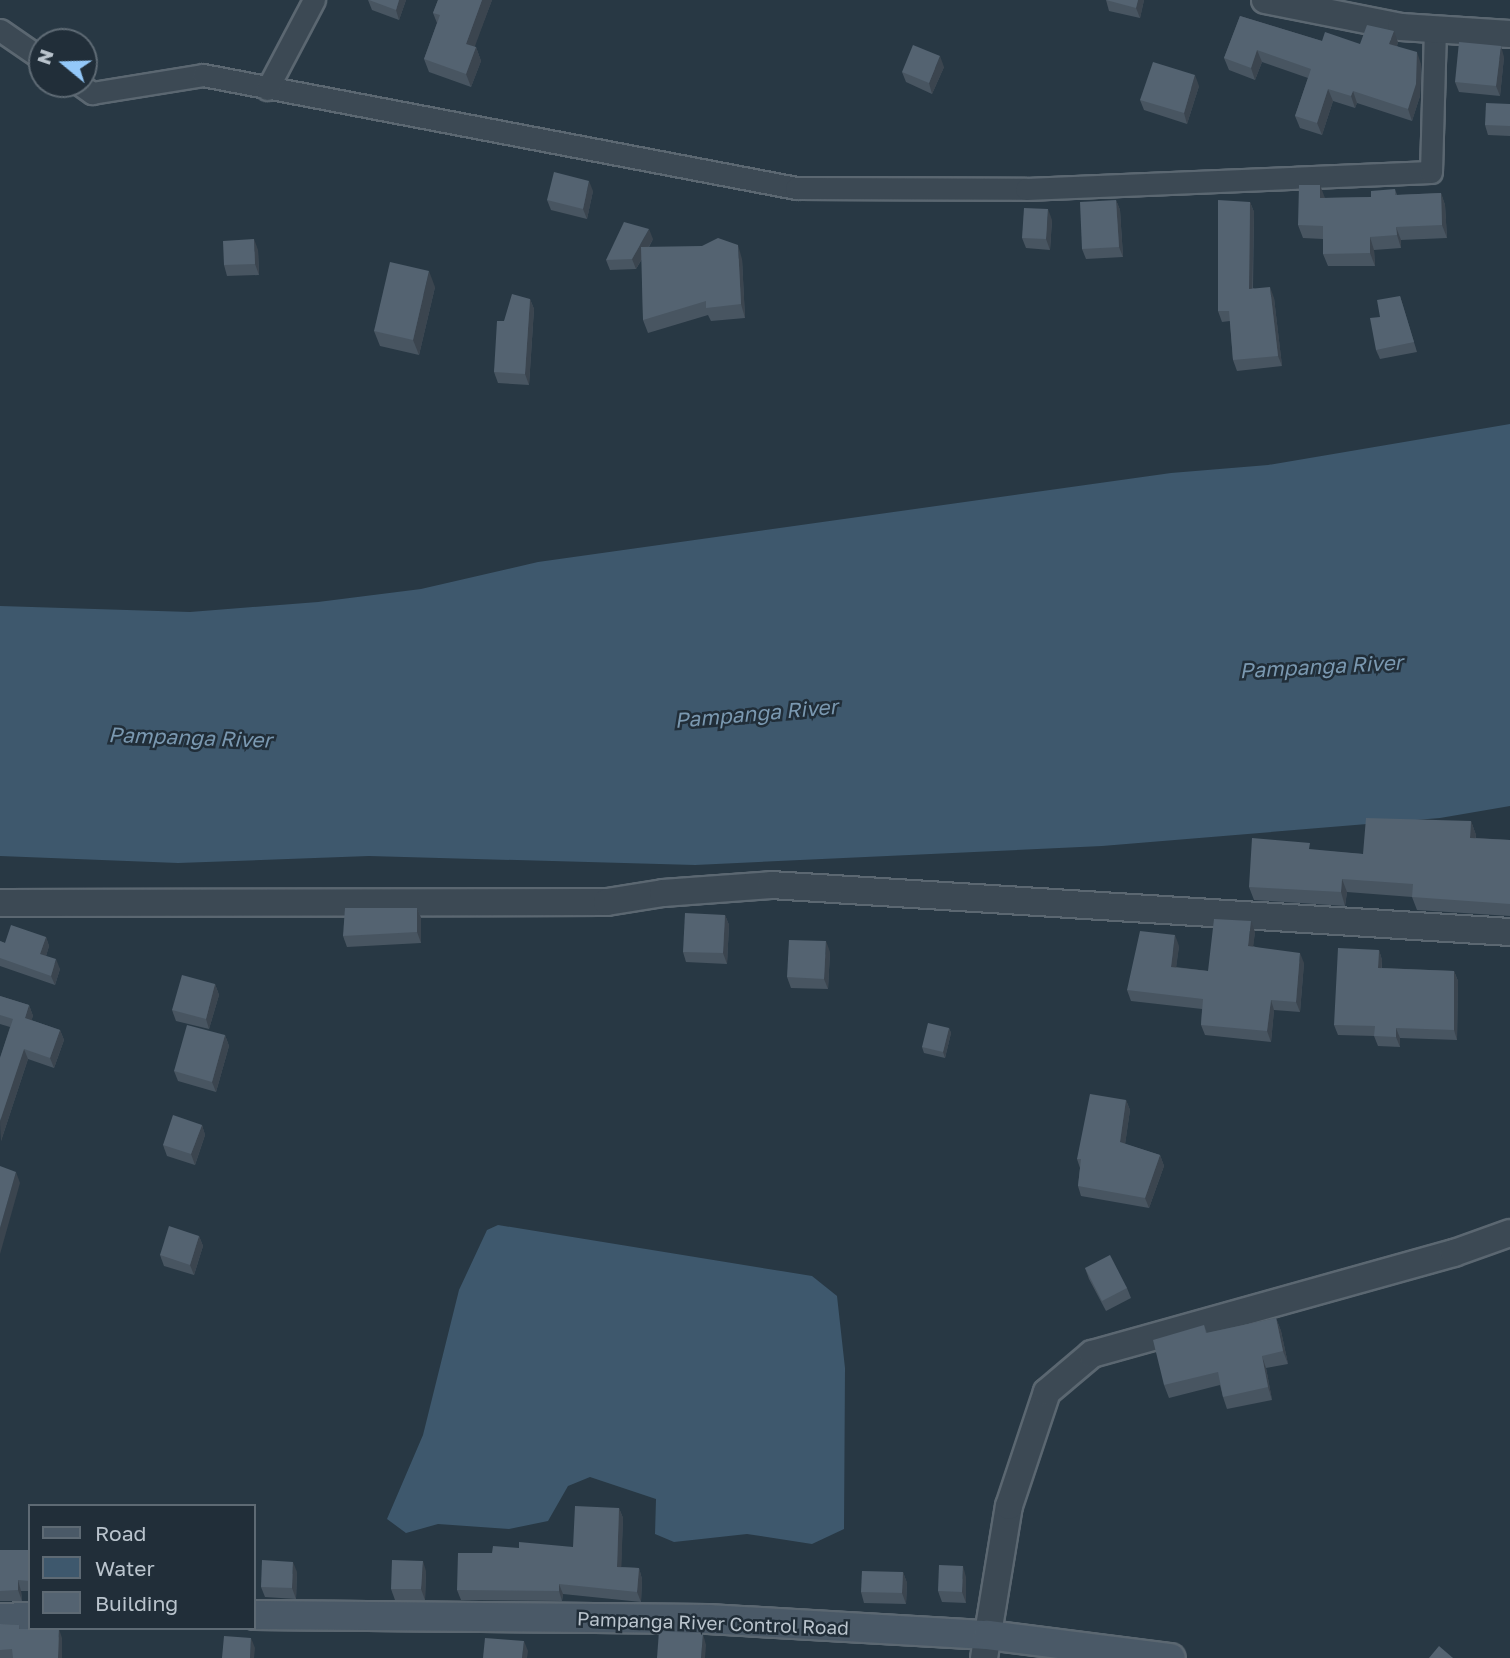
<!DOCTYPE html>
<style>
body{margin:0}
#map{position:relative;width:1510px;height:1658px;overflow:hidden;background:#283844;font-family:"Golos Text",sans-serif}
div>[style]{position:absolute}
.water>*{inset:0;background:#3e586d}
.roads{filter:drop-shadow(2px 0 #5b6771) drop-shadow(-2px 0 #5b6771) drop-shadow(0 2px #5b6771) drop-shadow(0 -2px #5b6771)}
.minor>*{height:21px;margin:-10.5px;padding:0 10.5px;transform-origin:10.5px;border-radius:10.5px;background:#3c4954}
.tertiary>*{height:26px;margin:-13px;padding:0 13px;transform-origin:13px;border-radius:13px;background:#3c4954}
.secondary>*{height:28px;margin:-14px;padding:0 14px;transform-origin:14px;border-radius:14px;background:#4a5967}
.wall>*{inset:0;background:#485561}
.shaded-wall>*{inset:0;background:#3b454f}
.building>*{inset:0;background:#546371}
span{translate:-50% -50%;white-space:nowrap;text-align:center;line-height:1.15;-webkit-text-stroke:5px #212e39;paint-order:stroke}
.street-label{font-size:19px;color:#bac4cd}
.water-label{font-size:21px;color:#7a98b0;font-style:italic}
.legend{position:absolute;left:28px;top:1504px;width:228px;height:126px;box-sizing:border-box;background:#212e39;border:2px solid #5e6a74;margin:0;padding:9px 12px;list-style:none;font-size:21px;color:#bac4cd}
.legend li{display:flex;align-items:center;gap:14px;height:35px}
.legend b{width:35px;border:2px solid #5e6a74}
.north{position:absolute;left:28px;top:28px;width:70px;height:70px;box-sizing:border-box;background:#212e39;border:2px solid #5e6a74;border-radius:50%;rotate:289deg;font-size:19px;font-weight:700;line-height:28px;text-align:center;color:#bac4cd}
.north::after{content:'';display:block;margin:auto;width:24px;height:32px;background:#93c8f9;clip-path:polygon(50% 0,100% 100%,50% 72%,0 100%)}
</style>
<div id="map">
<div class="water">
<div style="clip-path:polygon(1510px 424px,1510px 806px,1440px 818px,1102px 846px,695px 865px,369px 856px,178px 863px,0 856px,0 606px,190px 612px,318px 602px,421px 589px,538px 562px,1171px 473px,1268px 465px)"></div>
<div style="clip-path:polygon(498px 1225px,812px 1276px,837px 1296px,845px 1368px,844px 1529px,812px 1544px,747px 1534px,674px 1542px,655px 1534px,656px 1499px,590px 1477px,568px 1486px,548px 1521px,509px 1529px,438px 1524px,406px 1533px,387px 1519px,423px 1435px,459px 1290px,487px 1230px)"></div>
</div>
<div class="roads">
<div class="minor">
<div style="left:0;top:30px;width:51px;rotate:34.6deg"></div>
<div style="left:79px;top:84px;width:16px;rotate:35deg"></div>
<div style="left:92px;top:93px;width:112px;rotate:-9.2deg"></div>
<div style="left:203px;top:75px;width:604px;rotate:10.79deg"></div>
<div style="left:796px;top:188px;width:230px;rotate:0.2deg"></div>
<div style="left:1026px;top:189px;width:405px;rotate:-2.4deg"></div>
<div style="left:1431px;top:172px;width:142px;rotate:-88.4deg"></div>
<div style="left:267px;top:89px;width:101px;rotate:-62.2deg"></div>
</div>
<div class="tertiary">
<div style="left:1265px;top:0;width:139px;rotate:11.2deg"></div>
<div style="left:1401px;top:27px;width:109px;rotate:3.7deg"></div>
<div style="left:0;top:903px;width:607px;rotate:-0.09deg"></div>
<div style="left:607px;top:902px;width:57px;rotate:-9.1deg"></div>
<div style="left:663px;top:893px;width:108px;rotate:-4.2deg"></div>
<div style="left:771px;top:885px;width:740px;rotate:3.64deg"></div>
<div style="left:984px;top:1658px;width:154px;rotate:-80.7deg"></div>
<div style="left:1009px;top:1506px;width:120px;rotate:-71.6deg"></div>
<div style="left:1047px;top:1392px;width:59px;rotate:-40.2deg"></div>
<div style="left:1092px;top:1354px;width:376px;rotate:-15.6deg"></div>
<div style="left:1454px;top:1253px;width:59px;rotate:-19.7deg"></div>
</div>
<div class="secondary">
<div style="left:254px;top:1615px;width:454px;rotate:0.5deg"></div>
<div style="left:708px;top:1619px;width:280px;rotate:3.3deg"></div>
<div style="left:988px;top:1635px;width:184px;rotate:7.2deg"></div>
<div style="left:0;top:1618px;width:30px;rotate:-2deg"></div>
</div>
</div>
<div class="wall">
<div style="clip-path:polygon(368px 0,406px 0,399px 20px,372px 10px)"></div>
<div style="clip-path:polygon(438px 0,492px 0,474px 47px,476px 47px,481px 61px,471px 87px,429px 72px,424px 59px,437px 23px,433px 13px)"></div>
<div style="clip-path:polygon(1106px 0,1144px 0,1140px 18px,1109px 11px)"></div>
<div style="clip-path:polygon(1240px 16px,1322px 41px,1360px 44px,1398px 42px,1397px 46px,1421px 64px,1420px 96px,1412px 121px,1357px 103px,1355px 108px,1333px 101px,1322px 135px,1300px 128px,1295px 116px,1308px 78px,1262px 62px,1255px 80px,1229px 70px,1224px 58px)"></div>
<div style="clip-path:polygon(1504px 57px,1500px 96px,1459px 92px,1455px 82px)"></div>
<div style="clip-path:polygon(944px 67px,932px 94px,906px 82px,902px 72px)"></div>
<div style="clip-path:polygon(1199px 86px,1187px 124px,1144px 110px,1140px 100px)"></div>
<div style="clip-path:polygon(1510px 104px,1510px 136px,1488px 135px,1485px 125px)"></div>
<div style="clip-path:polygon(1395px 189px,1397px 195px,1441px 193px,1445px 205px,1447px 238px,1401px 240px,1401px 248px,1374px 250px,1375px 266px,1328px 266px,1323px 254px,1323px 239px,1303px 238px,1298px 225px,1325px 198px,1371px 197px)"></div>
<div style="clip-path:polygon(593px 191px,587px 219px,551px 210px,547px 200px)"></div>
<div style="clip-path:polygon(1116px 200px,1120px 210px,1123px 257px,1086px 259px,1082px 249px)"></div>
<div style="clip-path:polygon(1250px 202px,1254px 212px,1253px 288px,1274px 298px,1282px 366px,1237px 371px,1233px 360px,1230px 321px,1222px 322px,1218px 311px)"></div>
<div style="clip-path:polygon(1052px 220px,1050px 250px,1026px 248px,1022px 238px)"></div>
<div style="clip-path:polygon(653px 239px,649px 247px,742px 259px,745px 318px,711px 321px,708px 315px,648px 333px,643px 320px,642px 259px,636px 269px,610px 270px,606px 260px)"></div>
<div style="clip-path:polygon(258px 250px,259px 275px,227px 276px,224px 265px)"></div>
<div style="clip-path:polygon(435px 287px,419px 355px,380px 346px,374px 331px)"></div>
<div style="clip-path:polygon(1400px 296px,1417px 352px,1380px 359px,1376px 350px,1380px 317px)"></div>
<div style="clip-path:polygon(530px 299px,534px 309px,529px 385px,498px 383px,494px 372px,504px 321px)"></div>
<div style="clip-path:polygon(1471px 821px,1476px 835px,1476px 838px,1510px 840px,1510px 916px,1417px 910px,1412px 897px,1347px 892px,1345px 906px,1254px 900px,1249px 887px,1312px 850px,1363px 854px)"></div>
<div style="clip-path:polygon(417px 908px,421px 918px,421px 943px,347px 947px,343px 936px)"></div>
<div style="clip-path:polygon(725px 915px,729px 925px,727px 964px,686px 962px,683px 952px)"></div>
<div style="clip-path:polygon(1255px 932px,1253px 946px,1304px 963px,1300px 1012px,1274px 1010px,1271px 1042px,1205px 1035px,1201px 1025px,1202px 1009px,1131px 1001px,1127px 990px,1179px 946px,1176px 967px,1208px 971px)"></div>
<div style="clip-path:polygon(46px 937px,49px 946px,46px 956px,60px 969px,55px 985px,0 966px,0 941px,5px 943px)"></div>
<div style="clip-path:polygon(1379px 950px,1382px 960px,1382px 968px,1454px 971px,1458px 981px,1457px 1040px,1400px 1038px,1400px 1047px,1378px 1046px,1374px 1036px,1338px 1035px,1334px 1025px)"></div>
<div style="clip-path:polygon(830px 952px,828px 989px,791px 988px,787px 977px)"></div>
<div style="clip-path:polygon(215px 984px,219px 995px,209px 1029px,176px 1021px,172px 1010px)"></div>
<div style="clip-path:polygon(0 996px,29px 1005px,33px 1016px,31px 1020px,60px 1030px,64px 1040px,54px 1068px,28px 1059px,1px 1141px,0 1058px,10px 1027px,0 1024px)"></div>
<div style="clip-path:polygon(949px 1028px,951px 1033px,945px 1058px,924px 1053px,922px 1047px)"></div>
<div style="clip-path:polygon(225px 1035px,229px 1046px,216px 1092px,178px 1081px,174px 1071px)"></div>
<div style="clip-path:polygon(1126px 1100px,1130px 1110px,1125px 1144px,1160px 1155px,1164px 1166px,1149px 1208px,1081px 1196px,1078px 1186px,1080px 1168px,1077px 1159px)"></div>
<div style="clip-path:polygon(202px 1125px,205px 1135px,195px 1165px,167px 1156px,163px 1145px)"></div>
<div style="clip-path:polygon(199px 1236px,203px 1246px,194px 1275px,164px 1266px,160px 1255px)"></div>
<div style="clip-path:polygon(1085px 1268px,1127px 1288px,1131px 1298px,1106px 1311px,1089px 1279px)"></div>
<div style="clip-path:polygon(1276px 1318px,1281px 1331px,1288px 1364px,1266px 1368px,1272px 1400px,1227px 1409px,1223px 1397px,1220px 1385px,1169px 1398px,1164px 1385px,1204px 1325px,1207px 1333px)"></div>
<div style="clip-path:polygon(619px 1508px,623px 1518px,621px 1567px,639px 1568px,642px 1579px,641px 1602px,563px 1594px,562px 1601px,461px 1600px,457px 1590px,492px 1553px,519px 1548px,573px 1547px)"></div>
<div style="clip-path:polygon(0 1550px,30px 1550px,30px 1591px,21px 1591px,22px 1601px,0 1601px)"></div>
<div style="clip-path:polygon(426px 1571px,425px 1600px,395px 1600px,391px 1589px)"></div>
<div style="clip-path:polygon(297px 1572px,296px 1599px,265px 1597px,261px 1587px)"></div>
<div style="clip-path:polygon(903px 1572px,907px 1583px,906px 1604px,864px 1603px,861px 1592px)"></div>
<div style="clip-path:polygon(966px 1577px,966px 1603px,942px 1602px,938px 1591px)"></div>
<div style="clip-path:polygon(0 1624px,19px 1625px,20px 1629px,62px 1638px,62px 1658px,0 1658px)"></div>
</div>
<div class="shaded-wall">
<div style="clip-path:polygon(399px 0,406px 0,399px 20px,396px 10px)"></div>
<div style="clip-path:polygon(482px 0,492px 0,471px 57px,466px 44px)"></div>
<div style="clip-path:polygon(1138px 0,1144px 0,1140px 18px,1136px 8px)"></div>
<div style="clip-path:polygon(1394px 31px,1398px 42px,1394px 56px,1389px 44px)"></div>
<div style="clip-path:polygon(1501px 46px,1504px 57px,1500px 96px,1496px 86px)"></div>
<div style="clip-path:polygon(476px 47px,481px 61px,471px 87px,466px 74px)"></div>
<div style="clip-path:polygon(1257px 50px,1262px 62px,1255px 80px,1251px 68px)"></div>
<div style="clip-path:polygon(1417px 52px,1421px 64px,1420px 96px,1412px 121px,1408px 109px)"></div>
<div style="clip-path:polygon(940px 56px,944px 67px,932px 94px,929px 83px)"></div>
<div style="clip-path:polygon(1195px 75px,1199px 86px,1187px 124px,1184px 113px)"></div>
<div style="clip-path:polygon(1328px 89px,1333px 101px,1322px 135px,1317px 123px)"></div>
<div style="clip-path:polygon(1353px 91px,1357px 103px,1355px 108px,1351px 96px)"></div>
<div style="clip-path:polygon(589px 181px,593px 191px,587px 219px,583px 209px)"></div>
<div style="clip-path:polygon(1320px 185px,1325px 198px,1320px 198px)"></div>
<div style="clip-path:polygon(1441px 193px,1445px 205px,1447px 238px,1442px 225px)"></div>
<div style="clip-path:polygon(1116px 200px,1120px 210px,1123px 257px,1119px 247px)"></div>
<div style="clip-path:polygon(1250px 202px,1254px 212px,1252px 299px,1249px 289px)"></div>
<div style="clip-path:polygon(1048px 209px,1052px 220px,1050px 250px,1046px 239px)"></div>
<div style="clip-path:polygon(1396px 227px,1401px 240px,1401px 248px,1397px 235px)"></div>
<div style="clip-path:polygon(649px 229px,653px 239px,636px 269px,632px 259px)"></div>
<div style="clip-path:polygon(1370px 237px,1374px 250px,1375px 266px,1370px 253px)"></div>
<div style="clip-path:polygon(254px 239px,258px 250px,259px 275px,255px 264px)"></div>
<div style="clip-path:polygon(738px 245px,742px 259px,745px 318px,741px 304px)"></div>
<div style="clip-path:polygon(429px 271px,435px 287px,419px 355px,413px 340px)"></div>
<div style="clip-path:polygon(1270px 287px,1274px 298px,1282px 366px,1278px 356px)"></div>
<div style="clip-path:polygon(530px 299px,534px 309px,529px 385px,525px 374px)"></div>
<div style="clip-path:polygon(1471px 821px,1476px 835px,1474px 851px,1470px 838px)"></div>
<div style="clip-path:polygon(1342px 879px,1347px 892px,1345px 906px,1341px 892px)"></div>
<div style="clip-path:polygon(417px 908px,421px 918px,421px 943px,417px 932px)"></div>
<div style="clip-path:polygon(725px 915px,729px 925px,727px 964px,723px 953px)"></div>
<div style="clip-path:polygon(1251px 921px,1255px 932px,1252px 956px,1248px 946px)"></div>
<div style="clip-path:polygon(1175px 935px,1179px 946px,1175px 977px,1171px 967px)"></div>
<div style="clip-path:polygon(46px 937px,49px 946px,44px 963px,40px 954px)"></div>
<div style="clip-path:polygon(826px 941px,830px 952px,828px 989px,824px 979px)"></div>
<div style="clip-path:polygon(1379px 950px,1382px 960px,1381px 978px,1378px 968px)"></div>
<div style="clip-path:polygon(1300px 953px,1304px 963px,1300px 1012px,1296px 1002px)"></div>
<div style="clip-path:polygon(56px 959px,60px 969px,55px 985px,51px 976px)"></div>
<div style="clip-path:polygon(1454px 971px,1458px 981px,1457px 1040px,1454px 1030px)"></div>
<div style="clip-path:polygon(215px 984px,219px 995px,209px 1029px,206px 1019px)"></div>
<div style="clip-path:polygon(1271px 1000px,1274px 1010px,1271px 1042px,1267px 1031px)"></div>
<div style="clip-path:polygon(29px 1005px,33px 1016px,29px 1028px,25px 1018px)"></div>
<div style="clip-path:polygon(949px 1028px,951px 1033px,945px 1058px,943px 1052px)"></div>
<div style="clip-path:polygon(1396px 1028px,1400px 1038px,1400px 1047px,1396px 1037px)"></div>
<div style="clip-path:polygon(60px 1030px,64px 1040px,54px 1068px,50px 1058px)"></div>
<div style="clip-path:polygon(225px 1035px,229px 1046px,216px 1092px,212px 1082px)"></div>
<div style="clip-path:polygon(24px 1049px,28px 1059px,1px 1141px,0 1121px)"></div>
<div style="clip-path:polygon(1126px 1100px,1130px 1110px,1124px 1152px,1120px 1142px)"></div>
<div style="clip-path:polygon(202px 1125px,205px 1135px,195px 1165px,191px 1154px)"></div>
<div style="clip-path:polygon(1160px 1155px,1164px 1166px,1149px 1208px,1145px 1198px)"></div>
<div style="clip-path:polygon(16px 1172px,20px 1183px,0 1254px,0 1228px)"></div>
<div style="clip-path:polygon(199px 1236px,203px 1246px,194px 1275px,190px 1265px)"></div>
<div style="clip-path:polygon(1276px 1318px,1281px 1331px,1288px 1364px,1283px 1351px)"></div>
<div style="clip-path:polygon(1262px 1356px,1266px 1368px,1272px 1400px,1268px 1387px)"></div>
<div style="clip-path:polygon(619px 1508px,623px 1518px,621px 1577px,617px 1567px)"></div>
<div style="clip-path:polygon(423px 1561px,426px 1571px,425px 1600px,421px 1589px)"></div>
<div style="clip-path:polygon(293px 1562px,297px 1572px,296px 1599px,292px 1588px)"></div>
<div style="clip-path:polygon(963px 1566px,966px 1577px,966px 1603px,962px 1592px)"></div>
<div style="clip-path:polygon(639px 1568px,642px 1579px,641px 1602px,637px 1592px)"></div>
<div style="clip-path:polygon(903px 1572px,907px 1583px,906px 1604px,902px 1593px)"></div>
<div style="clip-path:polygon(18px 1580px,21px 1591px,22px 1601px,18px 1590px)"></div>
<div style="clip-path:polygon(559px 1584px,563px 1594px,562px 1601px,559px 1591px)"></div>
<div style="clip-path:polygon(59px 1629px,62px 1638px,62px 1658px,58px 1658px)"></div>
<div style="clip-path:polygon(703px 1634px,706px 1645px,705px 1658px,701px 1658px)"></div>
<div style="clip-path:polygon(251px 1638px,255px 1648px,254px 1658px,250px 1658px)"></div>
<div style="clip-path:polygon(524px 1641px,528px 1651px,527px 1658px,522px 1658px)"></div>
</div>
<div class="building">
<div style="clip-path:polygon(369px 0,399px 0,396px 10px)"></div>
<div style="clip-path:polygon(438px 0,482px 0,466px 44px,476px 47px,466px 74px,424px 59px,440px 15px,433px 13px)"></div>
<div style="clip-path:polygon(1106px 0,1138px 0,1136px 8px)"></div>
<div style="clip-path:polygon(1240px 16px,1322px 41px,1325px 32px,1360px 44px,1367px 25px,1394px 31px,1389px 44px,1417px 52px,1416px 84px,1408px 109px,1353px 91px,1351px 96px,1328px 89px,1317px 123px,1295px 116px,1311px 69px,1257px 50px,1251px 68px,1224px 58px)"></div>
<div style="clip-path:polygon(1459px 42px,1501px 46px,1496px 86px,1455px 82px)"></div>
<div style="clip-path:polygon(913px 45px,940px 56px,929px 83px,902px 72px)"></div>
<div style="clip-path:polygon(1153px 62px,1195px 75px,1184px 113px,1140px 100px)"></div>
<div style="clip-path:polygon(1486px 103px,1510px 104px,1510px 126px,1485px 125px)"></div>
<div style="clip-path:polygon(554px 172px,589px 181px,583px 209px,547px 200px)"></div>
<div style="clip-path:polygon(1299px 185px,1320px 185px,1320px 198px,1371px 197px,1371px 191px,1395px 189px,1395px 195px,1441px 193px,1442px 225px,1396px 227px,1397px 235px,1370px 237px,1370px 253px,1323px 254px,1323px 226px,1298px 225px)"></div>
<div style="clip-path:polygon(1116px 200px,1119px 247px,1082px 249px,1080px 202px)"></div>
<div style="clip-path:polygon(1218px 200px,1250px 202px,1249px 289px,1270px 287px,1278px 356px,1233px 360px,1229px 311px,1218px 311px)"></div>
<div style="clip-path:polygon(1024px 208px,1048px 209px,1046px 239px,1022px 238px)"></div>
<div style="clip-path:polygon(624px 222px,649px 229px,632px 259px,606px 260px)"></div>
<div style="clip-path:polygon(718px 238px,738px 245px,741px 304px,706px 308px,706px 301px,643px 320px,641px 247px,702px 246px)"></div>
<div style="clip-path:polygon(254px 239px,255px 264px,224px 265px,223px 241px)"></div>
<div style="clip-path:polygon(390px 262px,429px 271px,413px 340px,374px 331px)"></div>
<div style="clip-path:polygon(512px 294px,530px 299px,525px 374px,494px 372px,497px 321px,504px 321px)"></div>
<div style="clip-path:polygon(1400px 296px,1414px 342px,1376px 350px,1370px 318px,1380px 317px,1377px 300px)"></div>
<div style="clip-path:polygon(1366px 818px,1471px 821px,1470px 838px,1510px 840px,1510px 904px,1412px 897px,1413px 884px,1342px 879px,1341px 892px,1249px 887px,1252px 838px,1310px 843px,1309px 849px,1363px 854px)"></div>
<div style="clip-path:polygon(345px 908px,417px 908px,417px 932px,343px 936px)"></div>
<div style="clip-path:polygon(685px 913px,725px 915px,723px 953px,683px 952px)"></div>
<div style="clip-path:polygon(1214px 919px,1251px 921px,1248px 946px,1300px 953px,1296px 1002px,1271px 1000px,1267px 1031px,1201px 1025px,1203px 999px,1127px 990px,1140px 931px,1175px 935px,1171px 967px,1208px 971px)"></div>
<div style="clip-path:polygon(11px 925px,46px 937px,40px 954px,56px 959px,51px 976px,0 958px,0 941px,5px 943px)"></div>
<div style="clip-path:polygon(789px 940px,826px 941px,824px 979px,787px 977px)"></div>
<div style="clip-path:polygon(1338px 948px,1379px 950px,1378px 968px,1454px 971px,1454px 1030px,1396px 1028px,1396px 1037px,1374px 1036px,1375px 1026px,1334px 1025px)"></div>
<div style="clip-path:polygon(182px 975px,215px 984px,206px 1019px,172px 1010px)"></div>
<div style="clip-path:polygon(0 996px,29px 1005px,25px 1018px,60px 1030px,50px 1058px,24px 1049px,0 1121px,0 1058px,13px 1019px,0 1015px)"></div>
<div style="clip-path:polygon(928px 1023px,949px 1028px,943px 1052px,922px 1047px)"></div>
<div style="clip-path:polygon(187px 1025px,225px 1035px,212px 1082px,174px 1071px)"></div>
<div style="clip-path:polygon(1090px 1094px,1126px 1100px,1120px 1142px,1160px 1155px,1145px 1198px,1078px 1186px,1081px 1159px,1077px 1159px)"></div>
<div style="clip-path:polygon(173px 1115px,202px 1125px,191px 1154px,163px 1145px)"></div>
<div style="clip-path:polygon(0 1166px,16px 1172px,0 1228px)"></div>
<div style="clip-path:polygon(169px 1226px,199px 1236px,190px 1265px,160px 1255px)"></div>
<div style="clip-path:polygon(1110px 1255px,1127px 1288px,1102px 1301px,1085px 1268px)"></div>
<div style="clip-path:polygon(1276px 1318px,1283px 1351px,1262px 1356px,1268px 1387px,1223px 1397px,1218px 1372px,1164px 1385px,1153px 1340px,1204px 1325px,1206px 1333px)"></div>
<div style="clip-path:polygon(575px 1506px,619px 1508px,617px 1567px,639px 1568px,637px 1592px,559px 1584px,559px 1591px,457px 1590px,458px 1553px,492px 1553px,493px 1546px,519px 1548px,519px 1542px,573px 1547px)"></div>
<div style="clip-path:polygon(0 1550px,30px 1550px,30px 1581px,18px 1580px,18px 1590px,0 1591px)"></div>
<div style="clip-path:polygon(262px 1560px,293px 1562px,292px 1588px,261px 1587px)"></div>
<div style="clip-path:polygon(392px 1560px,423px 1561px,421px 1589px,391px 1589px)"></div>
<div style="clip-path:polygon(939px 1565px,963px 1566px,962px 1592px,938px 1591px)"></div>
<div style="clip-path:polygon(862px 1571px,903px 1572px,902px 1593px,861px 1592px)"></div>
<div style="clip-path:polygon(0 1624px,19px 1625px,19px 1629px,59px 1629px,58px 1658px,13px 1658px,12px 1649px,0 1650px)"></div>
<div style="clip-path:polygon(659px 1631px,703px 1634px,701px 1658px,657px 1658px)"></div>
<div style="clip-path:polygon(224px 1636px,251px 1638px,250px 1658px,222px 1658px)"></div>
<div style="clip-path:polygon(485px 1638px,524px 1641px,522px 1658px,483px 1658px)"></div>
<div style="clip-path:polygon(1439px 1646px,1453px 1658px,1429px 1658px)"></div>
</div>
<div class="street-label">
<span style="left:713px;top:1623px;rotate:2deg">Pampanga River Control Road</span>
</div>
<div class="water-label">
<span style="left:1321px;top:666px;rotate:-3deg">Pampanga River</span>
<span style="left:756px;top:713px;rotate:-5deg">Pampanga River</span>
<span style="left:190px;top:737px;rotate:2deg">Pampanga River</span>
</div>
<ul class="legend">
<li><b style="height:9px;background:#4a5967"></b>Road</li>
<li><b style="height:19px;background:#3e586d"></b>Water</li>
<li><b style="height:19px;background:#546371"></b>Building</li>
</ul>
<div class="north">N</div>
</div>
